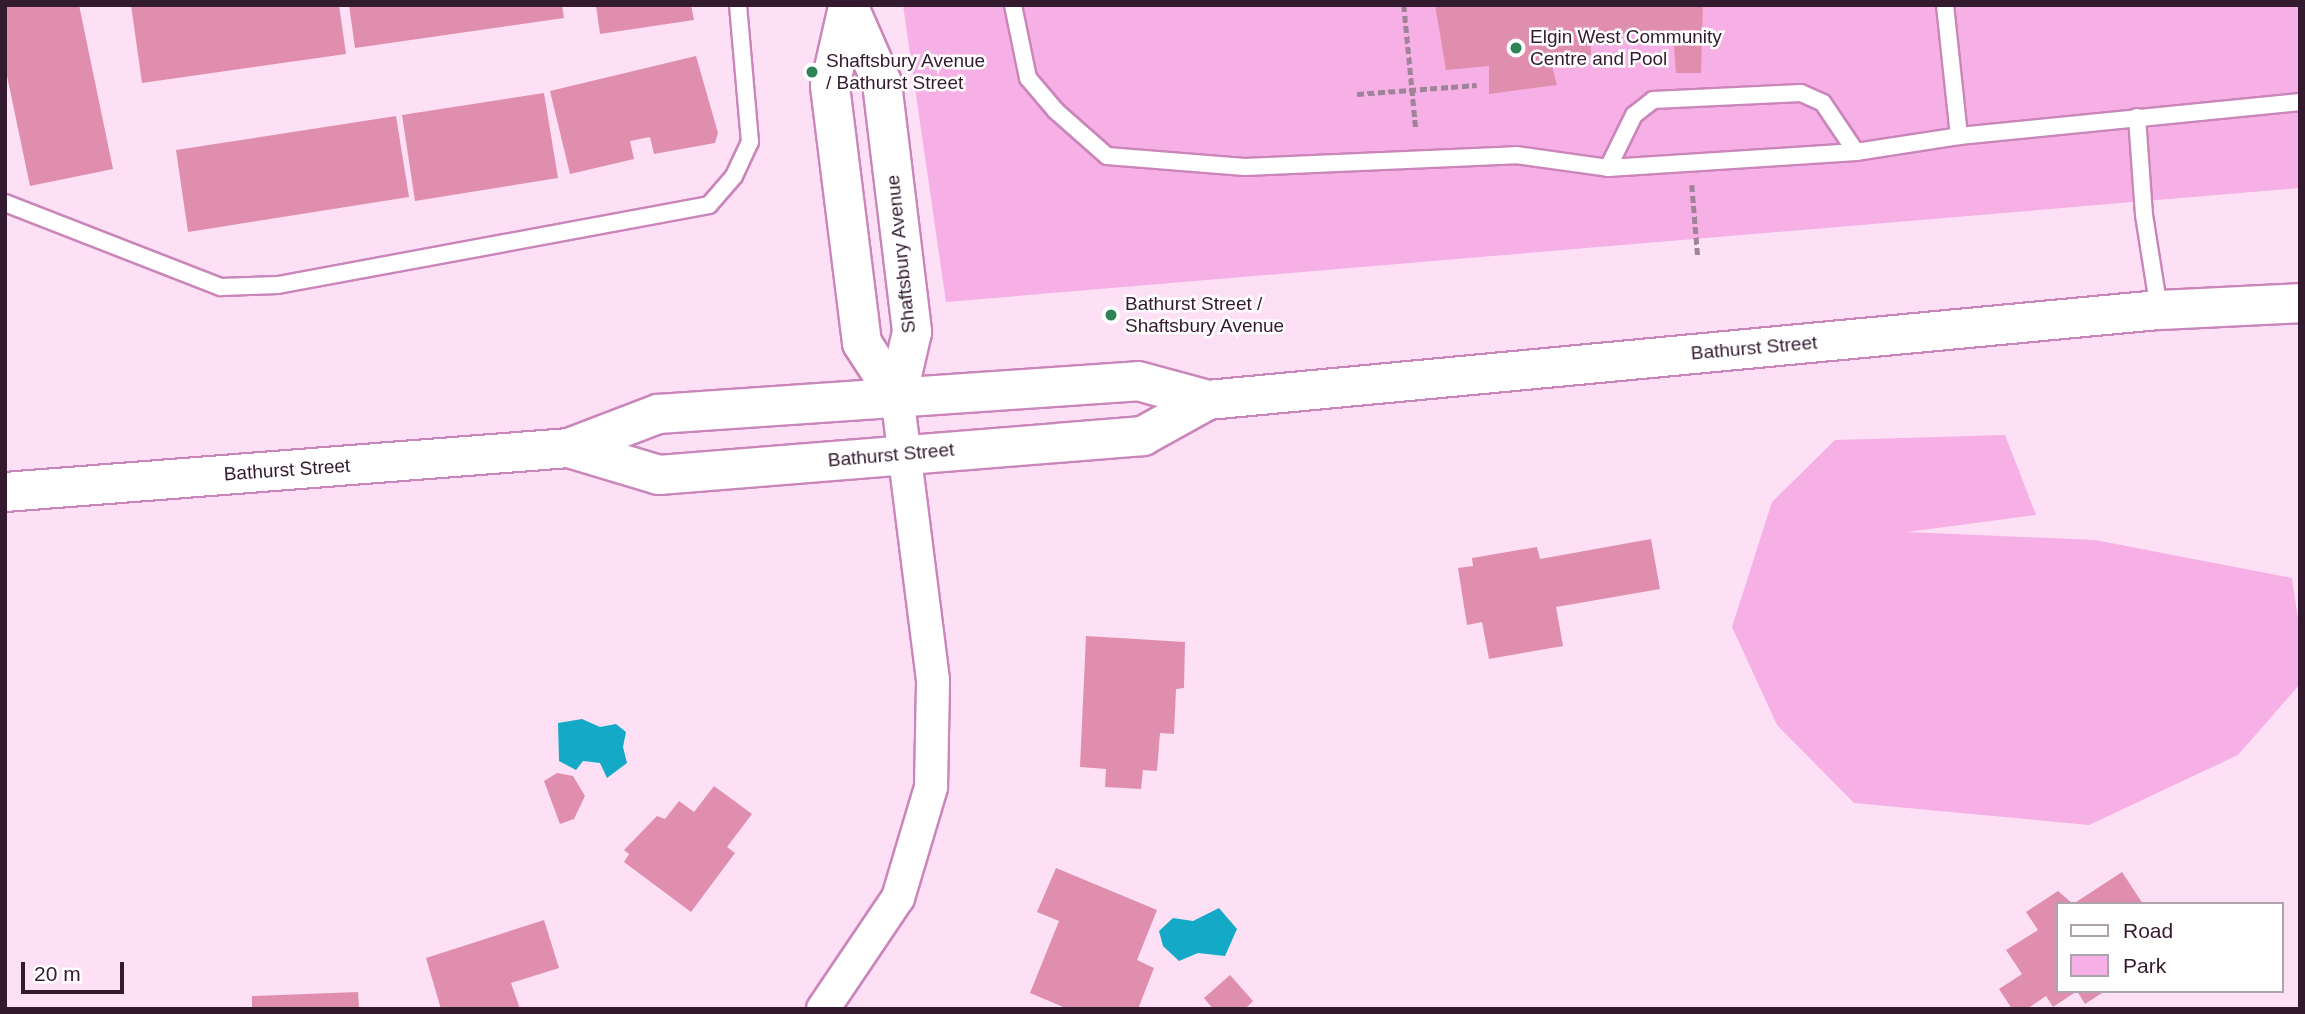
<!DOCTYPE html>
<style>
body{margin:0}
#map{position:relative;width:2305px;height:1014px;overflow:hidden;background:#fde0f5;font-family:Helvetica,sans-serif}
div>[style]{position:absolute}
.green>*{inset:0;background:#f6b0e5}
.water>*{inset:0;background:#14aac7}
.building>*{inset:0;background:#e08ead}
.path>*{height:4.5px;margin-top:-2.25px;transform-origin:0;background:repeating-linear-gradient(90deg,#9f8398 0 7px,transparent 0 10.5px)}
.roads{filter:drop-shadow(2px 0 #ca86ba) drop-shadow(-2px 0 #ca86ba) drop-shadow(0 2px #ca86ba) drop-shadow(0 -2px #ca86ba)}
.service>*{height:16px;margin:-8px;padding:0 8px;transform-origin:8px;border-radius:8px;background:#fff}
.minor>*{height:32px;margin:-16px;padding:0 16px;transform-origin:16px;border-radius:16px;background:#fff}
.tertiary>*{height:38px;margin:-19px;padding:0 19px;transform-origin:19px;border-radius:19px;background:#fff}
.secondary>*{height:38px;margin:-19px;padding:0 19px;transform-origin:19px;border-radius:19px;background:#fff}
.dots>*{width:19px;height:19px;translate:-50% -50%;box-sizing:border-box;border:4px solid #fff;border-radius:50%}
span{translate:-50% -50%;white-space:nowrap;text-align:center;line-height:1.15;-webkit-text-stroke:5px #fff;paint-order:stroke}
.poi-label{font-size:19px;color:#341a2f}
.left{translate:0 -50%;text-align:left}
.street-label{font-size:19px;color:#341a2f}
.frame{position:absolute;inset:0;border:7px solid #341a2f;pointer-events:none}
.legend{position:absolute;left:2056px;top:902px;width:228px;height:91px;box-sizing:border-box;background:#fff;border:2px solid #aea3ac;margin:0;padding:9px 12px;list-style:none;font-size:21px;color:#341a2f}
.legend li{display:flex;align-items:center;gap:14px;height:35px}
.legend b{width:35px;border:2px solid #aea3ac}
.scale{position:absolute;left:21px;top:962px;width:103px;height:32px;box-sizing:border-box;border:4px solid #341a2f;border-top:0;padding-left:9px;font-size:21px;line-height:24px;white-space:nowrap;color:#341a2f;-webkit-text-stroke:5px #fff;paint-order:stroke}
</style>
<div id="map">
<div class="green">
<div style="clip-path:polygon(903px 5px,2300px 5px,2300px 188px,946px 302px)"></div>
<div style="clip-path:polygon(2005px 435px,2036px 515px,1907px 532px,2095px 540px,2292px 578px,2300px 633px,2300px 684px,2238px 755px,2089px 825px,1854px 803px,1777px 725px,1732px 627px,1772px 502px,1835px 440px)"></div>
</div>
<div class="water">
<div style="clip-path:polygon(582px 719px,600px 727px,616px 724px,626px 732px,623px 747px,627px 763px,607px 778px,600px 763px,583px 761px,576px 770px,559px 761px,558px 723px)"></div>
<div style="clip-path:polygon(1219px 908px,1237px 929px,1225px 956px,1198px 953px,1179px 961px,1163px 946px,1159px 931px,1173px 918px,1193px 921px)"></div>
</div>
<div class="building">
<div style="clip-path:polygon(5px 5px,79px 5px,113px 169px,30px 186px,5px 66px)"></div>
<div style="clip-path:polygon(131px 5px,339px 5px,346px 54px,142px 83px)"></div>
<div style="clip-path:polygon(349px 5px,562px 5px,564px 18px,355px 48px)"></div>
<div style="clip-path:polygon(596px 5px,691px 5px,694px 20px,600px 34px)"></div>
<div style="clip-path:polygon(1435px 5px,1703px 5px,1701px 73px,1676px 73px,1673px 32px,1590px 35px,1591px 55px,1550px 59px,1557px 85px,1489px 94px,1489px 66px,1446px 70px)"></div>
<div style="clip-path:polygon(696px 56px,718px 133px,715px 143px,654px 154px,650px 137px,630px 141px,634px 159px,570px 174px,550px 91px)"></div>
<div style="clip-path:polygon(544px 93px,558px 178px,415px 201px,402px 115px)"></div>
<div style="clip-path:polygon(396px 116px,409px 197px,188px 232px,176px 150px)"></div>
<div style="clip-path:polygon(1651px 539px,1660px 589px,1556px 607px,1563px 646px,1489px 659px,1482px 622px,1467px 625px,1458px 568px,1473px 566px,1472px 558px,1537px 547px,1540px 559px)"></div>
<div style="clip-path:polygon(1086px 636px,1185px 642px,1184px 688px,1176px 689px,1174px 734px,1160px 733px,1157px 771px,1143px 770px,1141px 789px,1105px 787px,1106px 769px,1080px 767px)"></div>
<div style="clip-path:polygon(557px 773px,573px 776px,585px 796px,574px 819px,560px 824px,544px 781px)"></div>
<div style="clip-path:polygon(714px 786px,752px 814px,727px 847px,735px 853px,691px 912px,624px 862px,629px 854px,624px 850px,657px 816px,665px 819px,679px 801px,694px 812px)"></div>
<div style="clip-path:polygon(1056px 868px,1157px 910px,1137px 960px,1154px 968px,1138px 1009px,1068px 1009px,1030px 993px,1059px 921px,1037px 912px)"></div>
<div style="clip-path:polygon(2122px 872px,2143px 904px,2073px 904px)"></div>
<div style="clip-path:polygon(2058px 891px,2073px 904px,2058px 904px,2058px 991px,2105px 991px,2085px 1004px,2077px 991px,2053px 1007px,2046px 996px,2027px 1009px,2012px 1009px,1999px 989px,2022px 974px,2006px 950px,2038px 930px,2026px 912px)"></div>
<div style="clip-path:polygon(544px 920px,559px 968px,511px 983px,520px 1009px,441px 1009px,426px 958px)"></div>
<div style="clip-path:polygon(1230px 975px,1253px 1001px,1245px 1009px,1213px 1009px,1204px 998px)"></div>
<div style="clip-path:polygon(358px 992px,359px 1009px,252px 1009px,252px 996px)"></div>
</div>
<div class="path">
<div style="left:1404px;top:5px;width:125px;rotate:84.5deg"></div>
<div style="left:1357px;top:94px;width:120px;rotate:-4.3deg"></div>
<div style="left:1692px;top:185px;width:73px;rotate:85.3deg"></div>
</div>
<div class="roads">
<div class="service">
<div style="left:1013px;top:5px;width:75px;rotate:78.4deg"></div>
<div style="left:1028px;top:78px;width:43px;rotate:49.7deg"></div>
<div style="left:1056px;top:111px;width:68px;rotate:41.4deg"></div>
<div style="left:1107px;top:156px;width:138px;rotate:4.6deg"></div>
<div style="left:1245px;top:167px;width:271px;rotate:-2.5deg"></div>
<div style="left:1516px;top:155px;width:93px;rotate:8deg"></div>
<div style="left:1608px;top:168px;width:249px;rotate:-3.7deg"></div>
<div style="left:1856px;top:152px;width:104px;rotate:-8.8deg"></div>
<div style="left:1959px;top:136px;width:343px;rotate:-5.7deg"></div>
<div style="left:1945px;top:5px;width:132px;rotate:83.9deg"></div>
<div style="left:2137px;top:117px;width:98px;rotate:85.9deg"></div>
<div style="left:2144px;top:215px;width:96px;rotate:81deg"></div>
<div style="left:1608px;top:168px;width:59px;rotate:-63.9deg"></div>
<div style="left:1634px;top:115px;width:24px;rotate:-38deg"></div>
<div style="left:1653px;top:100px;width:148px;rotate:-2.7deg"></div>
<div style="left:1801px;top:93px;width:24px;rotate:24deg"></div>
<div style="left:1823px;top:103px;width:59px;rotate:56deg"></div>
<div style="left:5px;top:203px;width:232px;rotate:21.3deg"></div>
<div style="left:221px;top:287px;width:57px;rotate:-2deg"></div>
<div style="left:278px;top:285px;width:438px;rotate:-10.5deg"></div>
<div style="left:709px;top:205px;width:38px;rotate:-49deg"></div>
<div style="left:734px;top:176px;width:38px;rotate:-65deg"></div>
<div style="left:750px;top:142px;width:138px;rotate:-95deg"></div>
</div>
<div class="minor">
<div style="left:823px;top:1009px;width:134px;rotate:-56deg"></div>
<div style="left:898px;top:898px;width:116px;rotate:-73.4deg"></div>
<div style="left:931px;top:787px;width:107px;rotate:-88.9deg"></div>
<div style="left:933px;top:680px;width:285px;rotate:-97.2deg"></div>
</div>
<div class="tertiary">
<div style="left:848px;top:5px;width:85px;rotate:66.4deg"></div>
<div style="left:882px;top:83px;width:251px;rotate:83.1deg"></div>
<div style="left:912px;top:332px;width:67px;rotate:103deg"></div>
<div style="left:848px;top:7px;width:81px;rotate:102.8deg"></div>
<div style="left:830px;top:86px;width:259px;rotate:82.9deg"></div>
<div style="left:862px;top:343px;width:64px;rotate:57.1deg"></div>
</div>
<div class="secondary">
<div style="left:569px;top:448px;width:94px;rotate:16.7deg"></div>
<div style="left:659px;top:475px;width:486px;rotate:-4.6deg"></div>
<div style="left:1143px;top:436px;width:74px;rotate:-29deg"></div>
<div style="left:5px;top:492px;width:566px;rotate:-4.46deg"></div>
<div style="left:569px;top:448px;width:95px;rotate:-20.9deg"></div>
<div style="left:658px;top:414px;width:481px;rotate:-3.9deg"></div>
<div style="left:1138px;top:381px;width:73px;rotate:15.2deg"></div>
<div style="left:1208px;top:400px;width:955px;rotate:-5.41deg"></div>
<div style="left:2159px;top:310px;width:141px;rotate:-2.8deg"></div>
</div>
</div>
<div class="dots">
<div style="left:1516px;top:48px;background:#308355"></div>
<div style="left:812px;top:72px;background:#308355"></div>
<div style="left:1111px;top:315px;background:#308355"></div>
</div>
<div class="poi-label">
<span class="left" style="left:1530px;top:48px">Elgin West Community<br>Centre and Pool</span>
<span class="left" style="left:826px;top:72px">Shaftsbury Avenue<br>/ Bathurst Street</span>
<span class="left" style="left:1125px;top:315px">Bathurst Street /<br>Shaftsbury Avenue</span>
</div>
<div class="street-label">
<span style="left:901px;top:254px;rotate:-96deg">Shaftsbury Avenue</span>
<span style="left:1754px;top:348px;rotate:-5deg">Bathurst Street</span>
<span style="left:891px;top:455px;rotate:-5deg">Bathurst Street</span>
<span style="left:287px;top:470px;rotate:-4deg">Bathurst Street</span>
</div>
<div class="frame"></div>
<ul class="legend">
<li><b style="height:9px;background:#fff"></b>Road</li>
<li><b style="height:19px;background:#f6b0e5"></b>Park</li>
</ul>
<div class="scale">20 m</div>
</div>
